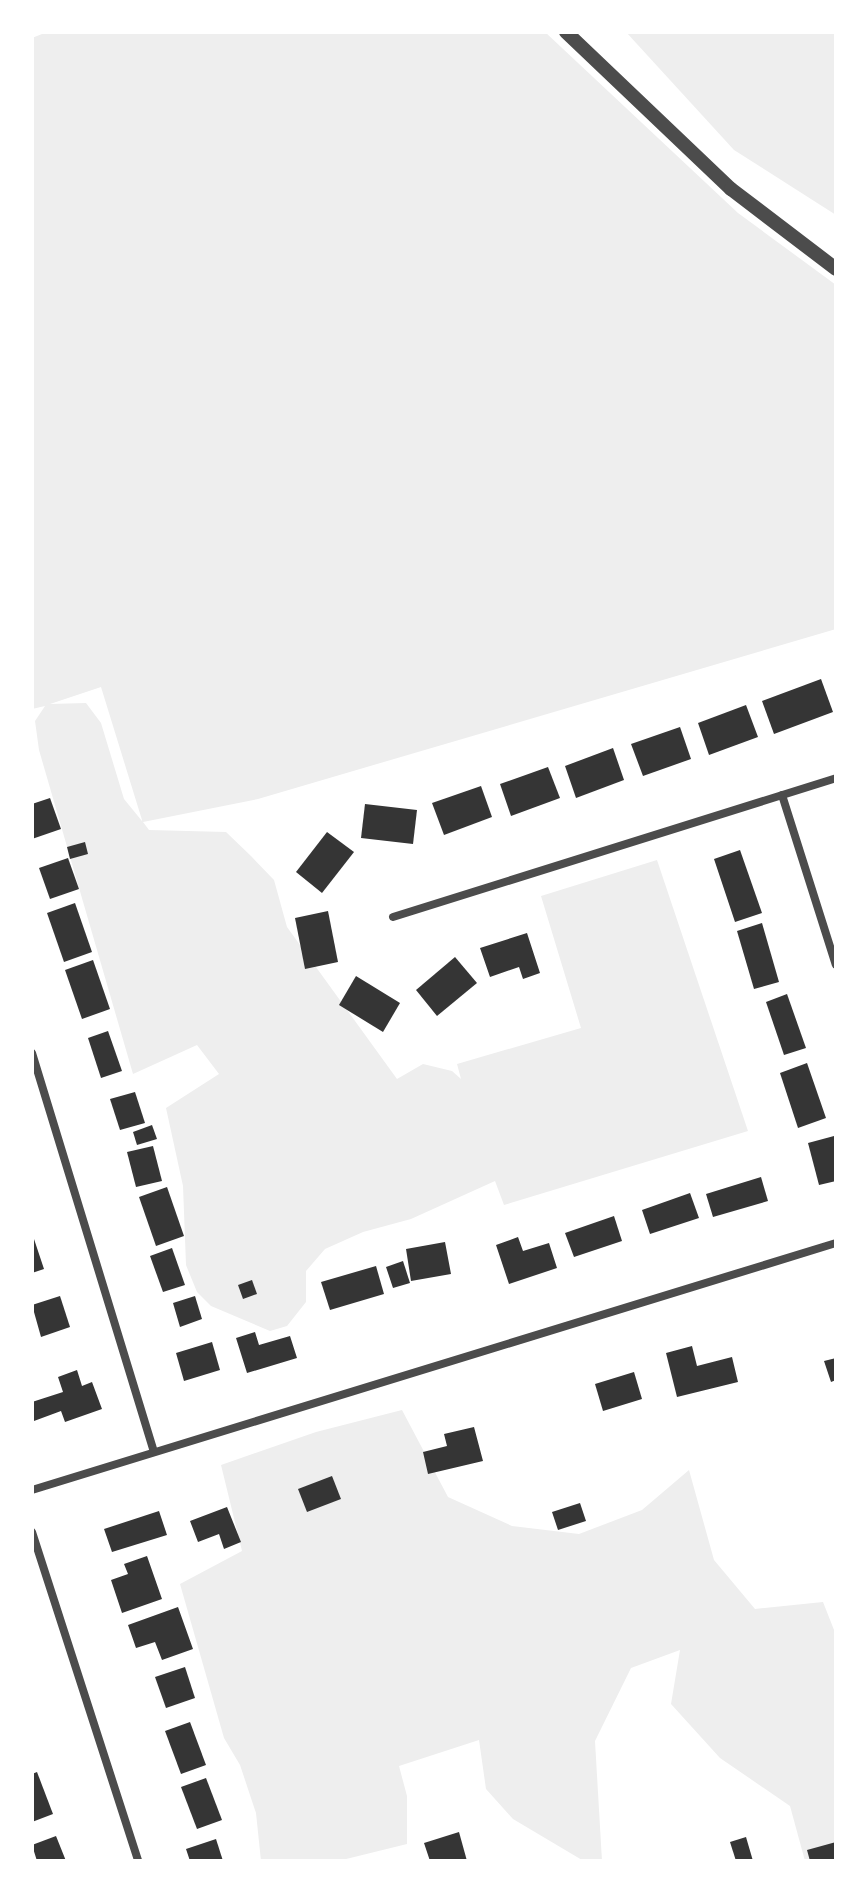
<!DOCTYPE html>
<style>
body{margin:0}
#map{position:relative;width:868px;height:1893px;overflow:hidden;background:#fff;font-family:Jost,sans-serif}
div>[style]{position:absolute}
.green>*{inset:0;background:#eee}
.building>*{inset:0;background:#353535}
.minor>*{height:8px;margin:-4px;padding:0 4px;transform-origin:4px;border-radius:4px;background:#4c4c4c}
.tertiary>*{height:14px;margin:-7px;padding:0 7px;transform-origin:7px;border-radius:7px;background:#4c4c4c}
span{translate:-50% -50%;white-space:nowrap;text-align:center;line-height:1.15;-webkit-text-stroke:6px #fff;paint-order:stroke}
.frame{position:absolute;inset:0;border:34px solid #fff;pointer-events:none}
</style>
<div id="map">
<div class="green">
<div style="clip-path:polygon(evenodd,47px 32px,545px 32px,738px 213px,836px 285px,836px 629px,258px 799px,143px 822px,149px 830px,226px 832px,251px 856px,274px 880px,287px 927px,397px 1079px,423px 1064px,452px 1071px,461px 1079px,457px 1064px,581px 1028px,541px 896px,657px 860px,748px 1131px,504px 1205px,495px 1181px,411px 1219px,363px 1232px,325px 1249px,306px 1271px,306px 1302px,287px 1326px,270px 1331px,211px 1306px,197px 1292px,186px 1265px,183px 1186px,166px 1108px,219px 1074px,197px 1045px,133px 1074px,39px 750px,35px 721px,45px 706px,32px 709px,32px 38px,47px 32px,101px 687px,142px 820px,142px 821px,124px 799px,101px 723px,86px 703px,50px 704px,101px 687px)"></div>
<div style="clip-path:polygon(626px 32px,836px 32px,836px 215px,734px 150px)"></div>
<div style="clip-path:polygon(402px 1410px,448px 1497px,512px 1526px,579px 1534px,642px 1510px,689px 1470px,714px 1560px,755px 1609px,823px 1602px,836px 1635px,836px 1861px,805px 1861px,790px 1806px,720px 1758px,671px 1704px,680px 1650px,631px 1668px,595px 1741px,602px 1861px,582px 1860px,513px 1819px,486px 1789px,479px 1740px,399px 1766px,407px 1796px,407px 1844px,338px 1861px,261px 1861px,256px 1813px,240px 1765px,224px 1738px,180px 1584px,242px 1551px,221px 1465px,316px 1432px)"></div>
</div>
<div class="building">
<div style="clip-path:polygon(821px 679px,833px 712px,774px 734px,762px 701px)"></div>
<div style="clip-path:polygon(746px 705px,758px 737px,709px 755px,698px 723px)"></div>
<div style="clip-path:polygon(680px 727px,691px 759px,643px 776px,631px 744px)"></div>
<div style="clip-path:polygon(613px 748px,624px 780px,576px 798px,565px 766px)"></div>
<div style="clip-path:polygon(548px 767px,560px 798px,511px 816px,500px 784px)"></div>
<div style="clip-path:polygon(481px 786px,492px 817px,444px 835px,432px 803px)"></div>
<div style="clip-path:polygon(50px 798px,61px 829px,32px 839px,32px 804px)"></div>
<div style="clip-path:polygon(365px 804px,417px 810px,413px 844px,361px 838px)"></div>
<div style="clip-path:polygon(327px 832px,354px 852px,322px 893px,296px 872px)"></div>
<div style="clip-path:polygon(85px 842px,88px 854px,70px 859px,67px 847px)"></div>
<div style="clip-path:polygon(740px 850px,762px 913px,735px 922px,714px 859px)"></div>
<div style="clip-path:polygon(68px 858px,79px 889px,50px 899px,39px 868px)"></div>
<div style="clip-path:polygon(75px 903px,92px 952px,64px 962px,47px 913px)"></div>
<div style="clip-path:polygon(328px 911px,338px 962px,305px 969px,295px 918px)"></div>
<div style="clip-path:polygon(762px 923px,779px 982px,754px 989px,737px 931px)"></div>
<div style="clip-path:polygon(527px 933px,540px 973px,523px 979px,519px 967px,490px 977px,480px 948px)"></div>
<div style="clip-path:polygon(455px 957px,477px 983px,437px 1016px,416px 990px)"></div>
<div style="clip-path:polygon(93px 960px,110px 1009px,82px 1019px,65px 970px)"></div>
<div style="clip-path:polygon(356px 976px,400px 1003px,383px 1032px,339px 1005px)"></div>
<div style="clip-path:polygon(787px 994px,806px 1048px,784px 1055px,766px 1002px)"></div>
<div style="clip-path:polygon(108px 1031px,122px 1071px,101px 1078px,88px 1038px)"></div>
<div style="clip-path:polygon(807px 1063px,826px 1118px,798px 1128px,780px 1073px)"></div>
<div style="clip-path:polygon(135px 1092px,145px 1123px,120px 1130px,110px 1099px)"></div>
<div style="clip-path:polygon(152px 1125px,157px 1139px,137px 1145px,133px 1132px)"></div>
<div style="clip-path:polygon(834px 1136px,836px 1181px,819px 1185px,808px 1143px)"></div>
<div style="clip-path:polygon(153px 1146px,162px 1181px,136px 1187px,127px 1152px)"></div>
<div style="clip-path:polygon(761px 1177px,768px 1201px,713px 1217px,706px 1194px)"></div>
<div style="clip-path:polygon(167px 1187px,184px 1236px,156px 1246px,139px 1197px)"></div>
<div style="clip-path:polygon(690px 1193px,699px 1218px,650px 1234px,642px 1210px)"></div>
<div style="clip-path:polygon(614px 1216px,622px 1241px,574px 1257px,565px 1233px)"></div>
<div style="clip-path:polygon(32px 1233px,44px 1269px,32px 1273px)"></div>
<div style="clip-path:polygon(518px 1237px,523px 1251px,549px 1243px,557px 1268px,509px 1284px,496px 1245px)"></div>
<div style="clip-path:polygon(445px 1242px,451px 1274px,411px 1281px,406px 1249px)"></div>
<div style="clip-path:polygon(172px 1248px,185px 1285px,163px 1292px,150px 1256px)"></div>
<div style="clip-path:polygon(403px 1261px,410px 1283px,393px 1288px,386px 1267px)"></div>
<div style="clip-path:polygon(376px 1266px,384px 1294px,330px 1310px,321px 1282px)"></div>
<div style="clip-path:polygon(252px 1280px,257px 1294px,243px 1299px,238px 1285px)"></div>
<div style="clip-path:polygon(60px 1296px,70px 1327px,41px 1337px,32px 1305px)"></div>
<div style="clip-path:polygon(195px 1296px,202px 1319px,180px 1327px,173px 1303px)"></div>
<div style="clip-path:polygon(255px 1332px,259px 1345px,290px 1336px,297px 1358px,247px 1373px,236px 1338px)"></div>
<div style="clip-path:polygon(212px 1342px,220px 1370px,184px 1381px,176px 1353px)"></div>
<div style="clip-path:polygon(692px 1346px,697px 1366px,732px 1357px,738px 1382px,677px 1397px,666px 1353px)"></div>
<div style="clip-path:polygon(836px 1358px,836px 1380px,831px 1382px,824px 1361px)"></div>
<div style="clip-path:polygon(77px 1370px,82px 1386px,92px 1382px,102px 1409px,65px 1422px,61px 1411px,34px 1421px,32px 1402px,63px 1392px,58px 1377px)"></div>
<div style="clip-path:polygon(634px 1372px,642px 1399px,603px 1411px,595px 1384px)"></div>
<div style="clip-path:polygon(474px 1427px,483px 1461px,428px 1474px,423px 1452px,447px 1446px,444px 1434px)"></div>
<div style="clip-path:polygon(332px 1476px,341px 1499px,307px 1512px,298px 1489px)"></div>
<div style="clip-path:polygon(580px 1503px,586px 1521px,558px 1530px,552px 1512px)"></div>
<div style="clip-path:polygon(227px 1507px,241px 1542px,224px 1549px,219px 1534px,198px 1542px,190px 1521px)"></div>
<div style="clip-path:polygon(159px 1511px,167px 1535px,112px 1552px,104px 1529px)"></div>
<div style="clip-path:polygon(147px 1556px,162px 1599px,122px 1613px,111px 1580px,128px 1574px,124px 1564px)"></div>
<div style="clip-path:polygon(178px 1607px,193px 1649px,162px 1660px,155px 1642px,136px 1648px,128px 1625px)"></div>
<div style="clip-path:polygon(185px 1667px,195px 1698px,166px 1708px,155px 1677px)"></div>
<div style="clip-path:polygon(190px 1722px,206px 1765px,181px 1774px,165px 1731px)"></div>
<div style="clip-path:polygon(37px 1772px,53px 1814px,32px 1822px,32px 1774px)"></div>
<div style="clip-path:polygon(206px 1778px,222px 1820px,197px 1829px,181px 1787px)"></div>
<div style="clip-path:polygon(459px 1832px,467px 1861px,430px 1861px,424px 1843px)"></div>
<div style="clip-path:polygon(56px 1836px,66px 1861px,37px 1861px,32px 1845px)"></div>
<div style="clip-path:polygon(746px 1837px,753px 1861px,736px 1861px,730px 1842px)"></div>
<div style="clip-path:polygon(216px 1839px,223px 1861px,190px 1861px,186px 1849px)"></div>
<div style="clip-path:polygon(836px 1842px,836px 1861px,810px 1861px,807px 1850px)"></div>
</div>
<div class="minor">
<div style="left:782px;top:795px;width:178px;rotate:72.4deg"></div>
<div style="left:393px;top:917px;width:464px;rotate:-17.4deg"></div>
<div style="left:32px;top:1053px;width:417px;rotate:73deg"></div>
<div style="left:32px;top:1490px;width:841px;rotate:-17.08deg"></div>
<div style="left:32px;top:1532px;width:346px;rotate:72.1deg"></div>
</div>
<div class="tertiary">
<div style="left:566px;top:32px;width:228px;rotate:43.6deg"></div>
<div style="left:731px;top:189px;width:132px;rotate:37.3deg"></div>
</div>
<div class="frame"></div>
</div>
